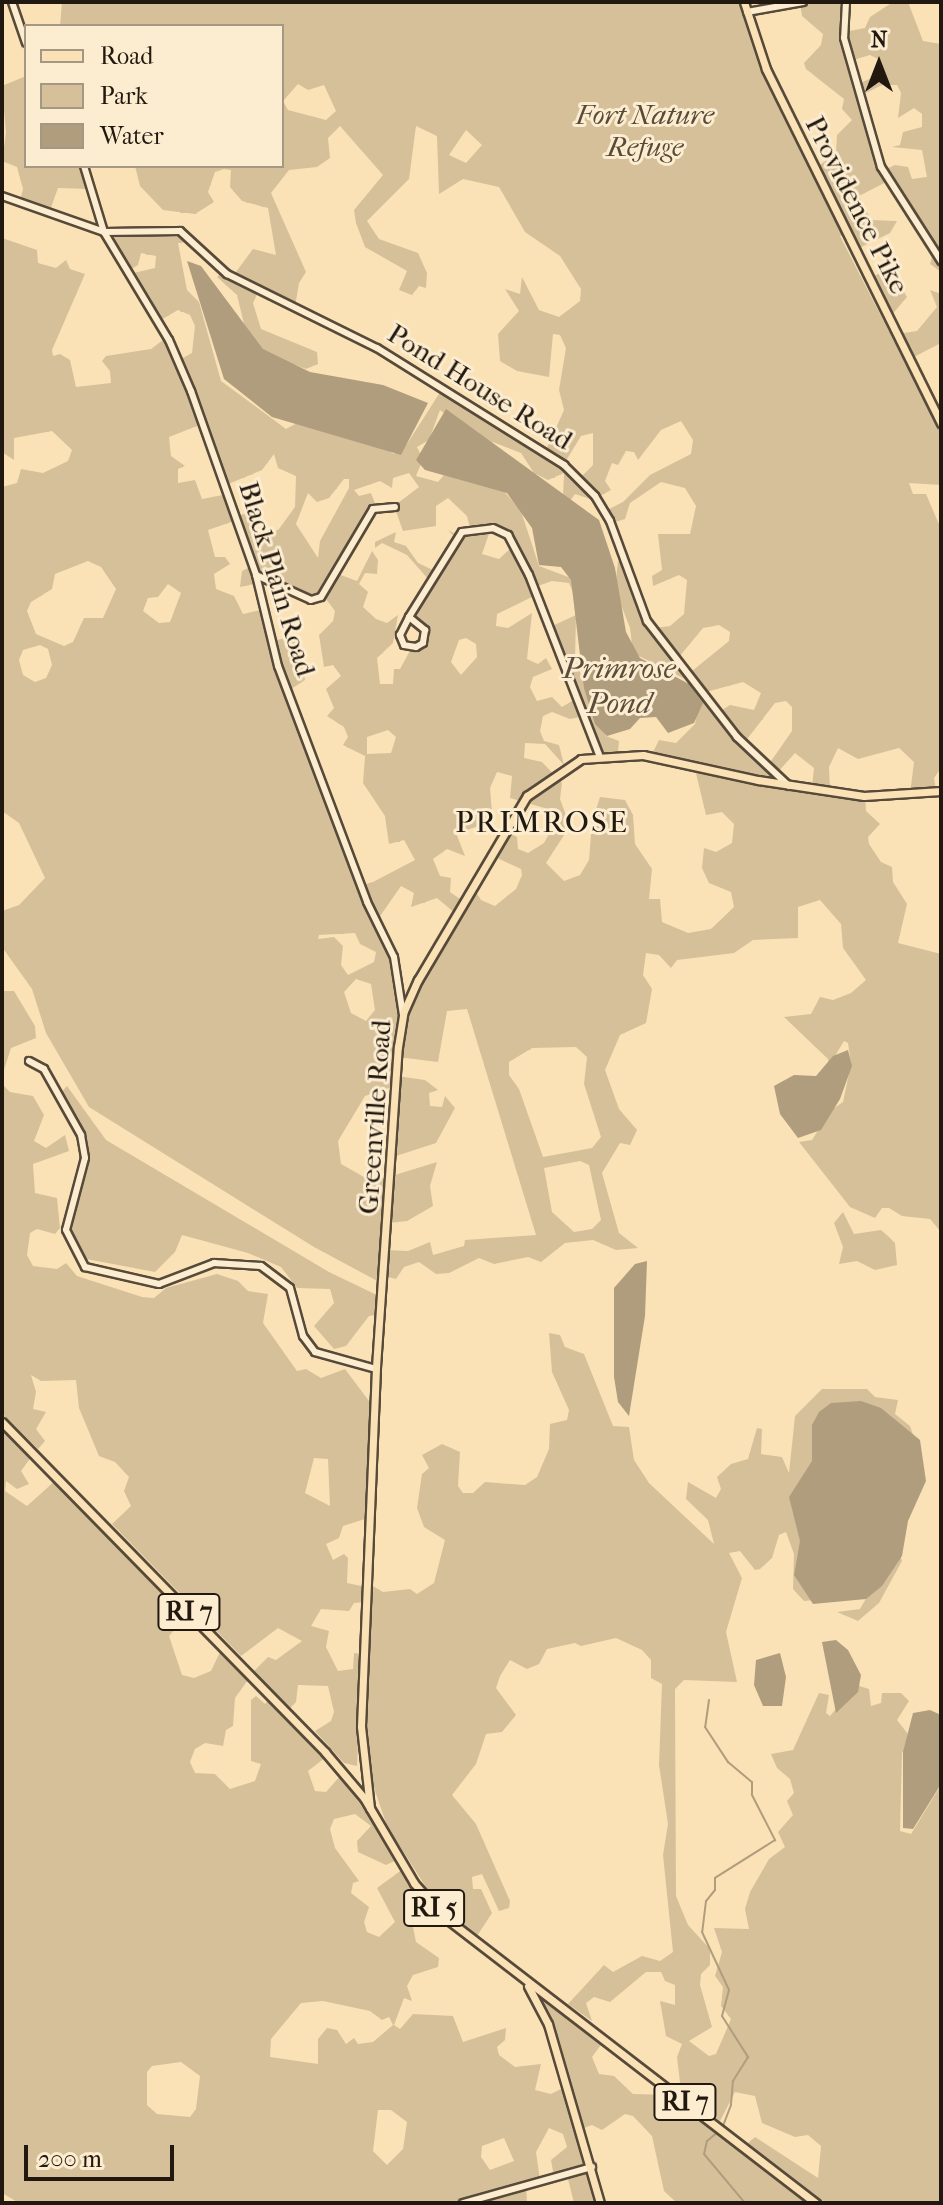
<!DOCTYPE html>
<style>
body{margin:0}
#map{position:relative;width:943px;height:2205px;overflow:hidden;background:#fae2b6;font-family:"IM FELL French Canon",serif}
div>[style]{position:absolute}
.green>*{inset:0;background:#d5c09a}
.water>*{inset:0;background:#b09d7d}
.stream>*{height:2px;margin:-1px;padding:0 1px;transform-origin:1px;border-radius:1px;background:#b09d7d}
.roads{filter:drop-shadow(2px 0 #574a39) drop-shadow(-2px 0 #574a39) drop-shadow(0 2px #574a39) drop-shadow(0 -2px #574a39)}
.minor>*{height:6px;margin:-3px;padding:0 3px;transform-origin:3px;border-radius:3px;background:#fcecd0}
.major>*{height:7px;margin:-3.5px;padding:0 3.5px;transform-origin:3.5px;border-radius:3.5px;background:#fae2b6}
span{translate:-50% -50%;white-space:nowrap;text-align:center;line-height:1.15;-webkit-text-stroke:6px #fcecd0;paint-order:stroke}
.shield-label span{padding:2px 6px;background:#fcecd0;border:2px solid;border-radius:6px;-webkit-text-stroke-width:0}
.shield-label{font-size:26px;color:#21180f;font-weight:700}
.park-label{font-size:28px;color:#574a39;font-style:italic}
.street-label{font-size:28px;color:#21180f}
.water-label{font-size:30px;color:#5a4d3b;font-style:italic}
.neighbourhood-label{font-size:30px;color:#21180f;letter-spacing:2px}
.frame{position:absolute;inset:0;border:4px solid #21180f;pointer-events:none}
.legend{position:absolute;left:24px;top:24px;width:260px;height:144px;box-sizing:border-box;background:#fcecd0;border:2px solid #a49783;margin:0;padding:10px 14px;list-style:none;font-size:24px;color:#21180f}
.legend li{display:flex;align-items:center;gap:16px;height:40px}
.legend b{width:40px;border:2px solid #a49783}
.north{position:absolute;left:839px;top:24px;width:80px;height:80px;-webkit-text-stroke:6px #fcecd0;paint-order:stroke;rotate:0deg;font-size:22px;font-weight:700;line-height:32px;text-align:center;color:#21180f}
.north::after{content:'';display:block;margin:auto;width:28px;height:36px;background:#21180f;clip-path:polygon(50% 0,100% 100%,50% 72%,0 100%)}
.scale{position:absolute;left:24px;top:2145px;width:150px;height:36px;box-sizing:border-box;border:4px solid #21180f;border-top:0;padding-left:10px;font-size:24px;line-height:28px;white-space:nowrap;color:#21180f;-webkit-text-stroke:6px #fcecd0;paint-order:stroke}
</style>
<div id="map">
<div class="green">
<div style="clip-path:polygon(evenodd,62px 2px,744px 2px,757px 47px,816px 168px,836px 153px,837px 135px,852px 120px,842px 109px,844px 99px,806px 69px,804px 63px,821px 45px,823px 34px,802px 16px,800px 3px,789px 2px,846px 2px,844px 32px,865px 28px,870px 17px,893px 2px,908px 2px,923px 41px,941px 44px,941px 248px,936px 252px,941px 272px,930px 264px,934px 250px,888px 181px,859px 196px,871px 220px,897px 221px,890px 233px,855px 250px,845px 234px,840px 236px,902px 357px,907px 355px,897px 334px,917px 331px,937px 307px,930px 290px,941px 294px,941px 343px,910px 359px,934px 406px,941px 402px,941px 485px,909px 483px,913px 494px,926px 494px,941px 529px,941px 768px,934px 778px,936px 790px,910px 794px,914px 762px,899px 748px,858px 759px,838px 748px,829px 767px,830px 790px,865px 796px,866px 811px,880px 824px,868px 837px,869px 844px,881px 862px,892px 867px,893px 882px,907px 904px,898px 943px,941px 954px,941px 1232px,930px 1219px,902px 1216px,889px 1208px,882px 1208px,875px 1218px,850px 1207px,799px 1142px,812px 1140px,830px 1111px,843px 1102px,851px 1064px,848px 1043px,844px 1041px,829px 1066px,828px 1059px,784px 1017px,811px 1014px,820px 997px,833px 1000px,851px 993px,866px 980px,843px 948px,841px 924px,820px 900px,798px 907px,798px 938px,753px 940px,734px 953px,677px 960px,671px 968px,659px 955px,646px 953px,643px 975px,652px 989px,646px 1023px,620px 1035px,605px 1070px,619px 1109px,637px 1130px,630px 1145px,620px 1143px,602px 1173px,619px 1233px,638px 1248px,616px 1250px,593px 1240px,565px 1243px,541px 1262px,528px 1257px,494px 1264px,479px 1258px,449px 1273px,436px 1274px,419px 1262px,404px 1267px,396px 1279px,384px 1276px,383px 1284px,314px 1247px,89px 1107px,46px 1033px,32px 989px,2px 947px,2px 911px,19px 905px,45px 878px,19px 823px,2px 811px,2px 487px,17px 483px,21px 469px,43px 473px,68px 461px,72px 450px,52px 431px,14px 438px,14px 460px,2px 452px,2px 238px,37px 250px,38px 263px,56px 268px,66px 260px,70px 269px,85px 274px,52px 350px,53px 356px,60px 354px,70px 360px,76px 387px,111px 383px,110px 371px,102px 361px,106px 356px,151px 349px,167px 337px,179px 360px,192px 353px,195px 326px,190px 315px,178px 310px,159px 321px,129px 274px,155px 268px,156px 256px,141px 253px,138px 265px,128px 271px,105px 233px,179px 230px,196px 240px,200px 256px,187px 242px,178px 243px,187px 290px,199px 302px,221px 381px,286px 429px,299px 422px,357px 431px,394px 454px,407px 444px,444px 386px,546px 450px,564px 410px,559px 390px,566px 348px,560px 335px,553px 334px,549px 377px,517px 371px,500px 361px,498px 334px,519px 311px,505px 289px,520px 294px,522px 277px,539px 310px,559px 317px,580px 301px,581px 289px,560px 256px,525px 232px,499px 187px,463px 179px,439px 194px,437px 136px,416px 126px,409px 179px,367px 221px,379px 239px,418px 253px,427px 273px,426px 288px,419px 286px,412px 295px,399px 290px,407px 271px,365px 247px,356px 223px,354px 210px,383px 175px,340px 126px,328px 138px,330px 158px,317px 167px,289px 170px,271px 193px,306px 272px,299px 283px,295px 307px,258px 292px,253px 303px,261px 329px,317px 352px,318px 364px,306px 369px,262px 352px,245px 328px,237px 295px,217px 277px,223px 271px,233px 276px,253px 249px,276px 255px,268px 208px,242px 201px,230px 187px,231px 170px,224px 169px,215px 172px,208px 192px,214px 202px,195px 214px,163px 210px,140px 186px,135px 166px,282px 166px,282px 26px,60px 26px,62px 2px,870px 55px,880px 60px,883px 73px,858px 84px,850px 61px,870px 55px,62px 2px,298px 84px,308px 90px,324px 85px,336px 111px,326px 120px,288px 110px,283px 101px,298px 84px,62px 2px,882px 85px,897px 85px,901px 93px,898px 118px,914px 108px,922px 114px,922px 127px,903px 132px,900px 145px,892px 147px,922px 150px,927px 177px,912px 179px,908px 167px,895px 165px,884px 170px,860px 96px,882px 85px,62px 2px,466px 130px,482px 145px,466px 163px,449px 155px,466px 130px,62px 2px,440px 410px,470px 433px,521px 453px,534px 473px,548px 480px,564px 473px,563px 498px,570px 501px,575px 494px,593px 500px,611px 490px,605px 481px,612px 463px,618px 465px,626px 451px,634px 452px,638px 460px,661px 430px,681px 421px,693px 440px,691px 454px,650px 475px,623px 502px,605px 511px,612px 523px,625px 519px,630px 503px,661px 482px,685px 488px,696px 506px,690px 534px,658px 534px,662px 570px,652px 576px,653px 586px,679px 575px,687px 580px,684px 614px,670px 626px,654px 628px,625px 565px,618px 561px,615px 589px,630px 628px,633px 653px,683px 678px,701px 696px,695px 724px,676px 743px,659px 740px,651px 756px,694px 765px,706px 815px,722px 812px,734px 824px,732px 843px,716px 852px,704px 848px,702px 868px,709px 883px,731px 892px,734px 907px,711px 929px,688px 933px,662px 922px,660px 899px,649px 899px,652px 869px,635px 844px,633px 815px,625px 800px,600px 797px,592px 822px,589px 860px,580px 875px,564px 881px,546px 863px,570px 826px,560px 799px,562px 783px,542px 762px,524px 758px,525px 743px,545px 744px,564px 765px,559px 745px,544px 741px,540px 731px,543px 716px,552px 712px,570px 719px,585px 716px,599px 754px,618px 752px,619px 741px,606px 736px,575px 660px,576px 615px,550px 627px,577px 698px,562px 707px,552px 697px,537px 701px,530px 687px,533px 677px,552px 669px,546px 658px,538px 664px,527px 659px,532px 613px,508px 628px,496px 626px,497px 614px,536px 595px,535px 587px,552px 581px,569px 583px,577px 601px,571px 578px,539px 566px,521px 511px,502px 489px,462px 476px,444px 475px,438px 482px,416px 476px,423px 459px,417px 447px,429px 440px,440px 410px,62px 2px,202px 424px,226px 485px,262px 470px,274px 454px,278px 468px,296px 476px,295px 507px,279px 529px,267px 537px,253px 536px,251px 512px,237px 516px,228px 494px,202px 499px,195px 480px,178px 483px,178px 469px,185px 466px,171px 456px,169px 437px,202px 424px,62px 2px,593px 433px,593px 465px,581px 477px,564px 464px,581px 436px,593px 433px,62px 2px,409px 473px,419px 487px,394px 506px,403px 531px,436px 526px,436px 506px,448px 498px,467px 516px,470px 528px,459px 536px,448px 530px,457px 539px,435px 571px,418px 563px,406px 546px,394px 542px,396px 532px,375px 542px,375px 548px,382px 543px,407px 555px,429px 580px,411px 618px,425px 628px,420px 645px,412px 647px,400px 669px,394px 669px,393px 684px,380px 684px,377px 658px,393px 643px,398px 615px,387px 623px,376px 619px,363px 607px,368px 592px,359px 584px,365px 573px,377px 574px,378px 560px,372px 551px,357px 581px,338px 574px,376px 506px,371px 493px,359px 496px,354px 490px,380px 481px,392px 488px,393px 478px,409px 473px,62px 2px,344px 479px,349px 479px,349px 488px,320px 541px,318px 558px,296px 524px,308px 493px,317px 502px,329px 498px,344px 479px,62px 2px,237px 520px,252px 566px,242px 571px,240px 587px,258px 583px,259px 575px,312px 599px,323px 595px,335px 611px,333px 621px,319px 635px,324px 667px,333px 665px,341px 676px,326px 689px,334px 708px,327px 716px,344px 727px,348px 737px,343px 745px,365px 756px,363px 783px,385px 816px,389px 844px,404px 840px,415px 860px,373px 882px,362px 885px,288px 691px,305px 680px,298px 635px,273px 641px,265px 609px,243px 614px,234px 596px,216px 589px,214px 574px,230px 564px,225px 557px,215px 557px,208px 530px,237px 520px,62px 2px,491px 528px,508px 535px,514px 545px,499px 559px,482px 554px,491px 528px,62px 2px,88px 561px,101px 567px,116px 589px,103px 618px,84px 618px,73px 642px,64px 646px,36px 634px,27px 611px,31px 602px,52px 589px,55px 574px,88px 561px,62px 2px,168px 584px,181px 593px,170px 622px,159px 623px,143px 611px,148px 598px,158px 597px,168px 584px,62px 2px,719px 625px,730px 632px,729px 641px,692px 671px,679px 657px,703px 628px,719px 625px,62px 2px,466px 638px,476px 644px,477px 657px,461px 675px,451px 662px,459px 640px,466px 638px,62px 2px,40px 645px,48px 649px,52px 665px,46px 678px,35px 682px,23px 675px,19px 660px,23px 650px,40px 645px,62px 2px,743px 682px,761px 693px,754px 710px,730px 705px,719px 712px,706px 692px,743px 682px,62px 2px,786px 701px,792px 707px,792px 731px,769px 764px,744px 743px,775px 703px,786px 701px,62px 2px,388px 730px,396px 737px,391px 753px,367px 754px,367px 737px,388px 730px,62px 2px,795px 753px,814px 768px,812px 787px,788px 784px,777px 773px,795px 753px,62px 2px,497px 772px,512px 776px,510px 798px,548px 809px,556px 821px,544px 843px,528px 853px,518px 849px,517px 837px,506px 831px,493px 856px,521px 869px,522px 875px,516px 889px,495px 906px,481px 900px,473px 887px,463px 901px,450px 892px,451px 878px,440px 876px,433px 859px,447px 849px,465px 856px,456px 833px,476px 827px,492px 812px,490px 788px,497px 772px,62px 2px,401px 886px,414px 893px,411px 907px,437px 898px,456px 914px,402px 1009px,389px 942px,376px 922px,401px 886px,62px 2px,355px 933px,360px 944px,376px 952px,374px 962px,348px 975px,341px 965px,343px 946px,334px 937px,318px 939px,319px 935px,355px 933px,62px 2px,356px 979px,371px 984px,375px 1010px,366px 1021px,351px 1013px,344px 992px,356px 979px,62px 2px,467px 1009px,536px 1235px,465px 1240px,464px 1246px,433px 1255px,430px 1242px,408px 1251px,386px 1250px,389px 1223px,407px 1221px,433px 1206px,430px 1186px,437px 1162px,385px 1178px,364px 1177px,341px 1164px,338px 1141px,365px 1096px,395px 1086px,393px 1157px,436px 1143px,455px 1108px,445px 1096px,442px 1107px,430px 1106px,429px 1093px,438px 1090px,425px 1080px,397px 1076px,398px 1057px,438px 1062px,447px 1011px,467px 1009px,62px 2px,576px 1047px,587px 1057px,584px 1084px,601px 1137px,592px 1148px,543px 1157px,519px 1089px,509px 1075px,509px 1062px,532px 1048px,576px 1047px,62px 2px,580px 1161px,589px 1165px,601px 1220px,592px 1229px,574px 1232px,552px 1212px,544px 1168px,580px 1161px)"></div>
<div style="clip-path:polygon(26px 76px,26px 166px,83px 166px,89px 189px,58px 188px,49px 213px,20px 201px,23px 189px,17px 167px,2px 161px,6px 133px,2px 86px)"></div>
<div style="clip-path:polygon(881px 272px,898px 282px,907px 297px,889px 318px,870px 279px)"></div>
<div style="clip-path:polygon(2px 991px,14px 991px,35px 1026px,36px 1038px,11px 1048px,2px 1076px)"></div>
<div style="clip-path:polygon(evenodd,2px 1084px,10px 1092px,33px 1096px,44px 1115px,34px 1141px,46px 1148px,65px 1135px,69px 1151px,33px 1164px,35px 1193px,57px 1198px,60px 1228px,55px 1234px,37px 1229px,30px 1233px,27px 1255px,33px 1266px,57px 1269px,66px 1263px,77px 1276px,142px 1297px,154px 1298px,166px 1288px,217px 1274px,238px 1281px,248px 1291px,268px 1294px,263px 1323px,297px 1371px,306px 1369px,321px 1378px,345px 1369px,375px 1409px,368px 1518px,343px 1526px,339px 1538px,326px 1544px,333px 1560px,344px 1554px,348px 1558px,347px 1583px,366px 1587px,365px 1602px,354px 1603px,349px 1611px,321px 1609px,311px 1626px,329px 1631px,326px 1647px,338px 1671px,353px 1669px,354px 1653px,362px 1654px,357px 1766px,344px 1763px,315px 1731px,331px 1721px,334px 1712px,328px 1686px,298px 1685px,296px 1702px,287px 1711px,251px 1674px,268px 1657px,276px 1660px,302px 1641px,278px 1628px,241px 1656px,112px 1524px,131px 1506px,124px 1491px,129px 1477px,115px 1462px,99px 1456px,79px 1408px,76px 1380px,41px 1381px,31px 1375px,36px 1392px,33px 1409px,46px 1412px,36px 1429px,45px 1441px,38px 1449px,2px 1413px,2px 1084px,314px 1458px,328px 1459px,330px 1506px,305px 1493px,314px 1458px)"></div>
<div style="clip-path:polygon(67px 1086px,106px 1140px,329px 1272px,381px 1297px,380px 1314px,369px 1316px,346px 1346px,334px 1349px,314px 1326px,334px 1303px,330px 1289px,297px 1288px,281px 1267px,248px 1253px,182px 1235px,175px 1252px,155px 1272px,76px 1257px,65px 1235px,65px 1218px,79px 1169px,79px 1143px,57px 1097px)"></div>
<div style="clip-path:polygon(843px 1212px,854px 1234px,881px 1230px,888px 1236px,895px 1243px,897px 1265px,875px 1270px,857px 1261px,839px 1264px,843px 1247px,834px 1223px)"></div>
<div style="clip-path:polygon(549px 1333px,560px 1335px,565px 1347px,584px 1354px,613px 1426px,629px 1427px,634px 1460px,649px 1483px,714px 1544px,708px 1520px,686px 1499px,688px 1482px,716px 1498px,721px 1489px,717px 1477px,731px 1464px,748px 1459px,757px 1428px,762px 1429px,761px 1454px,782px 1457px,789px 1473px,795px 1416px,822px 1389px,867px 1389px,875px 1397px,898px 1400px,895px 1414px,910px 1426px,921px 1458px,895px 1541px,902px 1561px,879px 1603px,858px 1621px,837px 1612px,860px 1609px,868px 1595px,804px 1601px,793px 1589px,794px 1554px,786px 1532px,779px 1535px,772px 1558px,760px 1569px,755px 1570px,740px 1551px,729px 1553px,742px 1578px,726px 1632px,737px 1682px,684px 1680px,675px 1689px,676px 1896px,688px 1925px,710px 1949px,710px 1965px,701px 1974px,700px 1985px,712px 2027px,689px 2041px,709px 2056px,716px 2054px,731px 2019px,721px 2006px,723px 1987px,715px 1976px,722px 1952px,714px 1928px,749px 1929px,745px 1909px,750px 1892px,769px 1859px,785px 1847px,778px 1832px,793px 1815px,787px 1801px,794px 1793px,790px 1779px,777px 1768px,771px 1754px,793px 1750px,819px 1693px,829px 1695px,826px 1713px,830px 1716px,856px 1685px,869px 1689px,871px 1706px,881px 1703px,882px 1693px,901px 1693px,909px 1701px,897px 1720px,915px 1743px,915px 1749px,902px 1752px,900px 1831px,911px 1834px,941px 1785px,941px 2203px,826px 2203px,748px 2143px,755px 2137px,818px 2178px,821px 2146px,808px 2135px,795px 2137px,762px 2123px,755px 2096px,735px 2092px,720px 2121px,681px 2091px,677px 2057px,682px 2044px,666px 2036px,660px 2001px,675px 2005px,675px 1985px,665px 1981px,661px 1972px,646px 1972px,610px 2002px,594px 1997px,586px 2003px,592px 2021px,568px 2004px,604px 1965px,613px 1972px,642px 1956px,660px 1961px,673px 1952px,663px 1855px,668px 1824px,659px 1765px,662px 1684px,651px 1678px,651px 1660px,642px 1650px,616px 1638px,581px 1646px,575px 1643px,547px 1649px,539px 1664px,527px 1669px,510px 1660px,500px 1676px,496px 1688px,516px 1715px,502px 1732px,486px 1734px,476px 1764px,452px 1795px,476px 1824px,510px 1901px,509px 1908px,499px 1911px,482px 1874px,472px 1877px,473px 1889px,481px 1889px,492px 1913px,477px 1936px,431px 1895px,387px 1826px,369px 1773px,366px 1741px,373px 1586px,383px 1592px,410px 1589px,417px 1594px,434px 1583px,445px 1540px,424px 1527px,417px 1508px,422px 1474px,429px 1468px,422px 1455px,442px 1444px,460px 1452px,458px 1486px,463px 1493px,473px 1493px,485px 1482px,525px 1485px,537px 1477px,549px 1449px,550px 1424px,567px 1420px,569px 1410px,552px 1372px)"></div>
<div style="clip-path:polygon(evenodd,2px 1425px,32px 1456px,21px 1471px,29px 1484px,17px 1489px,6px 1481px,5px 1491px,27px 1506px,56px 1480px,188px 1614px,169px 1636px,182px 1675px,194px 1678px,211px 1671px,222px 1648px,250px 1677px,235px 1698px,233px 1726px,226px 1730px,223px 1746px,205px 1743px,195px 1749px,190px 1762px,195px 1773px,215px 1774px,230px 1789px,255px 1781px,261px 1764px,251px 1761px,251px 1700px,256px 1696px,265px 1704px,270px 1698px,326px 1757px,308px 1771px,315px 1791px,326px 1792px,341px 1775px,397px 1860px,386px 1865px,358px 1852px,357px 1841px,371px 1826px,355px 1814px,334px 1819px,330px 1829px,335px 1848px,359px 1881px,353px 1883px,351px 1893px,369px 1907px,364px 1922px,367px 1932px,379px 1937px,395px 1922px,377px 1888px,403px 1869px,439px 1916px,430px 1922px,416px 1921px,413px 1927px,416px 1942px,439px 1958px,438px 1967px,413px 1975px,407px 1986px,412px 2001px,404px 1998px,394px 2025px,400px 2029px,413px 2014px,453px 2016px,463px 2042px,506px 2028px,505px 2040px,497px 2047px,499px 2055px,515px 2067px,541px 2064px,535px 2090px,551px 2094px,567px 2086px,536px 1991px,603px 2042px,592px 2057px,599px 2074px,614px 2076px,633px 2094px,673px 2095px,813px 2203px,677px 2203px,664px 2191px,652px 2136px,633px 2116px,625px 2114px,602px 2130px,592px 2125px,581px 2129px,600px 2203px,574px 2203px,567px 2175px,554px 2177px,551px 2160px,567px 2147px,563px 2134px,549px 2128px,536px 2152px,540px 2180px,526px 2186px,527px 2203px,19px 2203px,2px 2193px,2px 1425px,323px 2001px,370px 2011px,382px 2020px,389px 2017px,393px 2025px,373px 2042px,358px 2044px,354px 2038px,346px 2044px,337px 2030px,327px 2028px,318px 2039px,318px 2064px,270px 2057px,271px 2039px,301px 2003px,323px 2001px,2px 1425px,181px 2062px,200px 2076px,196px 2109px,190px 2117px,157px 2114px,147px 2105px,147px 2072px,152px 2066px,181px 2062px,2px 1425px,378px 2110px,391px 2110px,407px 2122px,403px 2149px,387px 2165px,373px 2151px,378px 2110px,2px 1425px,504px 2138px,514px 2161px,490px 2170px,481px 2157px,482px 2146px,504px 2138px)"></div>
</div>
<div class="water">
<div style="clip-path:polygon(187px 261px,201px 266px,263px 349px,310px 372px,383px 385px,428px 403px,401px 455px,272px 417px,224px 379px)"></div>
<div style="clip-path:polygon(446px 409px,599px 520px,615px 568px,626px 632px,640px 658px,689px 684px,703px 703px,694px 723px,668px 733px,656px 717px,640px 718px,630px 729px,607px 736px,595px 724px,584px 688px,571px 580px,561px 567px,539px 565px,532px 528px,507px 493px,425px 470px,416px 460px)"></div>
<div style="clip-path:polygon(848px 1050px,852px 1066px,840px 1099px,821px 1130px,798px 1138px,780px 1114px,774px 1086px,794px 1075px,816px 1076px,833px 1056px)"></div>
<div style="clip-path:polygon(647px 1261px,645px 1316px,629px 1416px,618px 1402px,614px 1377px,614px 1288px,635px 1264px)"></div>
<div style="clip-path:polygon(861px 1401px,881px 1408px,920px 1440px,926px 1481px,908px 1521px,902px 1556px,882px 1586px,866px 1599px,813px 1604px,794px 1575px,800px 1541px,789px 1497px,812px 1461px,812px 1425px,819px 1412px,831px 1403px)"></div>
<div style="clip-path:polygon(836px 1640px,848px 1650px,861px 1675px,858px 1692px,836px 1713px,822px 1642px)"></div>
<div style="clip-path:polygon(780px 1653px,786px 1677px,782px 1706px,763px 1706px,754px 1685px,756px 1660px)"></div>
<div style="clip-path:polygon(930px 1710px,941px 1715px,941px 1784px,913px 1829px,903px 1828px,903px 1752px,913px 1713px)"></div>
</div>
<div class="stream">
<div style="left:709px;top:1700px;width:27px;rotate:98deg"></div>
<div style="left:705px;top:1727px;width:42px;rotate:56.7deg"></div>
<div style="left:728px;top:1762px;width:31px;rotate:40deg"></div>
<div style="left:752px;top:1782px;width:13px;rotate:90deg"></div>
<div style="left:752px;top:1795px;width:51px;rotate:62.9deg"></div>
<div style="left:775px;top:1840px;width:71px;rotate:147.7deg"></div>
<div style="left:715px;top:1878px;width:12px;rotate:90deg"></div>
<div style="left:715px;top:1890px;width:14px;rotate:129deg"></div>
<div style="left:706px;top:1901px;width:31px;rotate:97deg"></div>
<div style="left:702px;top:1932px;width:64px;rotate:65deg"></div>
<div style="left:729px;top:1990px;width:27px;rotate:105deg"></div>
<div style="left:722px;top:2016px;width:49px;rotate:57.6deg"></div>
<div style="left:748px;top:2057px;width:28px;rotate:122deg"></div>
<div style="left:733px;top:2081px;width:24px;rotate:95deg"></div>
<div style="left:731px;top:2105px;width:22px;rotate:111deg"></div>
<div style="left:719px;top:2131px;width:16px;rotate:140deg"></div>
<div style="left:707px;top:2141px;width:13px;rotate:103deg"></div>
<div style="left:704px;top:2154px;width:64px;rotate:50.1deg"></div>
</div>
<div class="roads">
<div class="minor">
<div style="left:12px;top:2px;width:43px;rotate:71.1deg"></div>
<div style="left:846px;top:2px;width:36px;rotate:93deg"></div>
<div style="left:844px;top:38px;width:134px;rotate:74deg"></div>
<div style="left:881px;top:167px;width:112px;rotate:57.4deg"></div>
<div style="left:747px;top:12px;width:57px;rotate:-10.1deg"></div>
<div style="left:84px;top:166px;width:69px;rotate:73.1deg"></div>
<div style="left:104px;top:232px;width:126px;rotate:59deg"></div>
<div style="left:169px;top:340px;width:56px;rotate:66.7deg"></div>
<div style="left:191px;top:391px;width:195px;rotate:70.5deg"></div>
<div style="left:256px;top:575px;width:94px;rotate:76.4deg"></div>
<div style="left:278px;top:666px;width:252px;rotate:69.3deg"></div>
<div style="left:367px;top:902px;width:61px;rotate:63.9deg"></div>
<div style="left:394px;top:957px;width:59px;rotate:81.2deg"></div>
<div style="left:2px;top:196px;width:108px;rotate:19.4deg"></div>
<div style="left:104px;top:232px;width:76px;rotate:-0.8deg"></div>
<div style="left:180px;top:231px;width:64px;rotate:42.5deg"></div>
<div style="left:227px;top:274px;width:167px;rotate:26.3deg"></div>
<div style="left:377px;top:348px;width:221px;rotate:32deg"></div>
<div style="left:564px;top:465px;width:44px;rotate:45deg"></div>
<div style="left:595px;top:496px;width:29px;rotate:59deg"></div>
<div style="left:610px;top:521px;width:107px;rotate:69.7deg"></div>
<div style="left:647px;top:621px;width:147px;rotate:52.2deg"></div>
<div style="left:737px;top:737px;width:71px;rotate:43.3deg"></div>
<div style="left:256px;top:575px;width:60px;rotate:24.4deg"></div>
<div style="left:311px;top:600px;width:10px;rotate:-17deg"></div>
<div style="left:321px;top:597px;width:102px;rotate:-59.4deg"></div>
<div style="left:373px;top:509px;width:22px;rotate:-5deg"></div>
<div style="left:409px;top:617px;width:100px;rotate:-58.1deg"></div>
<div style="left:462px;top:532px;width:31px;rotate:-7deg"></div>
<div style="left:493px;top:528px;width:17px;rotate:25deg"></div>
<div style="left:508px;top:535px;width:45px;rotate:62.3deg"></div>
<div style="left:529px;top:575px;width:193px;rotate:68.7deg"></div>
<div style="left:409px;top:617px;width:21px;rotate:39deg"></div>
<div style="left:425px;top:630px;width:13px;rotate:99deg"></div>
<div style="left:423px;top:643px;width:8px;rotate:150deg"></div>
<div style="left:416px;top:647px;width:12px;rotate:-171deg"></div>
<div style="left:404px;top:645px;width:11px;rotate:-112deg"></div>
<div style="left:400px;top:635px;width:20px;rotate:-63deg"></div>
<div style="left:29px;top:1061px;width:17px;rotate:28deg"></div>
<div style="left:44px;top:1069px;width:76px;rotate:60.7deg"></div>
<div style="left:81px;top:1135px;width:23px;rotate:80deg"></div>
<div style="left:85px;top:1158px;width:74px;rotate:104.8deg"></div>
<div style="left:66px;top:1230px;width:42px;rotate:62.8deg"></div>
<div style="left:85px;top:1267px;width:76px;rotate:12.9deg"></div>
<div style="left:159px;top:1284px;width:59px;rotate:-20.9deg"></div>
<div style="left:214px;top:1263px;width:47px;rotate:3.7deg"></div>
<div style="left:261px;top:1266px;width:36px;rotate:37deg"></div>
<div style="left:290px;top:1288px;width:50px;rotate:74.8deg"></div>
<div style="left:303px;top:1336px;width:20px;rotate:53deg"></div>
<div style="left:315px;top:1352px;width:63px;rotate:15.6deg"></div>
<div style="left:463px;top:2203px;width:134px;rotate:-15.6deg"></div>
</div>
<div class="major">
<div style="left:744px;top:2px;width:71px;rotate:71.8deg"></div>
<div style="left:766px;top:69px;width:395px;rotate:63.7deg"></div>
<div style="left:2px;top:1422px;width:462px;rotate:45.6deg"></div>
<div style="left:325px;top:1752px;width:60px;rotate:49.7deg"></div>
<div style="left:364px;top:1798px;width:99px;rotate:59.5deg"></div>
<div style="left:414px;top:1883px;width:44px;rotate:48.7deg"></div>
<div style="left:443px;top:1916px;width:471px;rotate:37.6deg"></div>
<div style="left:370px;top:1808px;width:82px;rotate:-96.3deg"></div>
<div style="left:361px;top:1726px;width:359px;rotate:-87.6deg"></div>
<div style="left:376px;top:1367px;width:321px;rotate:-86.1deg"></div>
<div style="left:398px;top:1047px;width:36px;rotate:-81deg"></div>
<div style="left:404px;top:1011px;width:34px;rotate:-66deg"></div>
<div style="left:418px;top:980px;width:214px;rotate:-59.4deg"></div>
<div style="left:527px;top:796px;width:65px;rotate:-34.4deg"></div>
<div style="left:581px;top:759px;width:62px;rotate:-3.7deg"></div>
<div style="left:643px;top:755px;width:118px;rotate:12.3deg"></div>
<div style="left:758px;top:780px;width:107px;rotate:8.6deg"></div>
<div style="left:864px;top:796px;width:77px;rotate:-3.7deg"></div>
<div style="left:528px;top:1986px;width:43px;rotate:62.2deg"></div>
<div style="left:548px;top:2024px;width:186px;rotate:73.8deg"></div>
</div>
</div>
<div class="shield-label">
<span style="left:189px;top:1612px">RI 7</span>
<span style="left:434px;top:1908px">RI 5</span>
<span style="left:685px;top:2102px">RI 7</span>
</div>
<div class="park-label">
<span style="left:645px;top:131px">Fort Nature<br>Refuge</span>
</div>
<div class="street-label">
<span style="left:857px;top:205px;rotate:63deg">Providence Pike</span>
<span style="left:480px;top:387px;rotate:32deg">Pond House Road</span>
<span style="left:277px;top:579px;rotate:73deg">Black Plain Road</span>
<span style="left:375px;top:1117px;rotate:-86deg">Greenville Road</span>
</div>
<div class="water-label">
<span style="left:619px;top:686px">Primrose<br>Pond</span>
</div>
<div class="neighbourhood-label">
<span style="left:542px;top:823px">PRIMROSE</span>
</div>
<div class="frame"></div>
<ul class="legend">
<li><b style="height:10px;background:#fae2b6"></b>Road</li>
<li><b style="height:22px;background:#d5c09a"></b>Park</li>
<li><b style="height:22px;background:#b09d7d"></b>Water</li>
</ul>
<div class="north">N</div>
<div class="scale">200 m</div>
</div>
